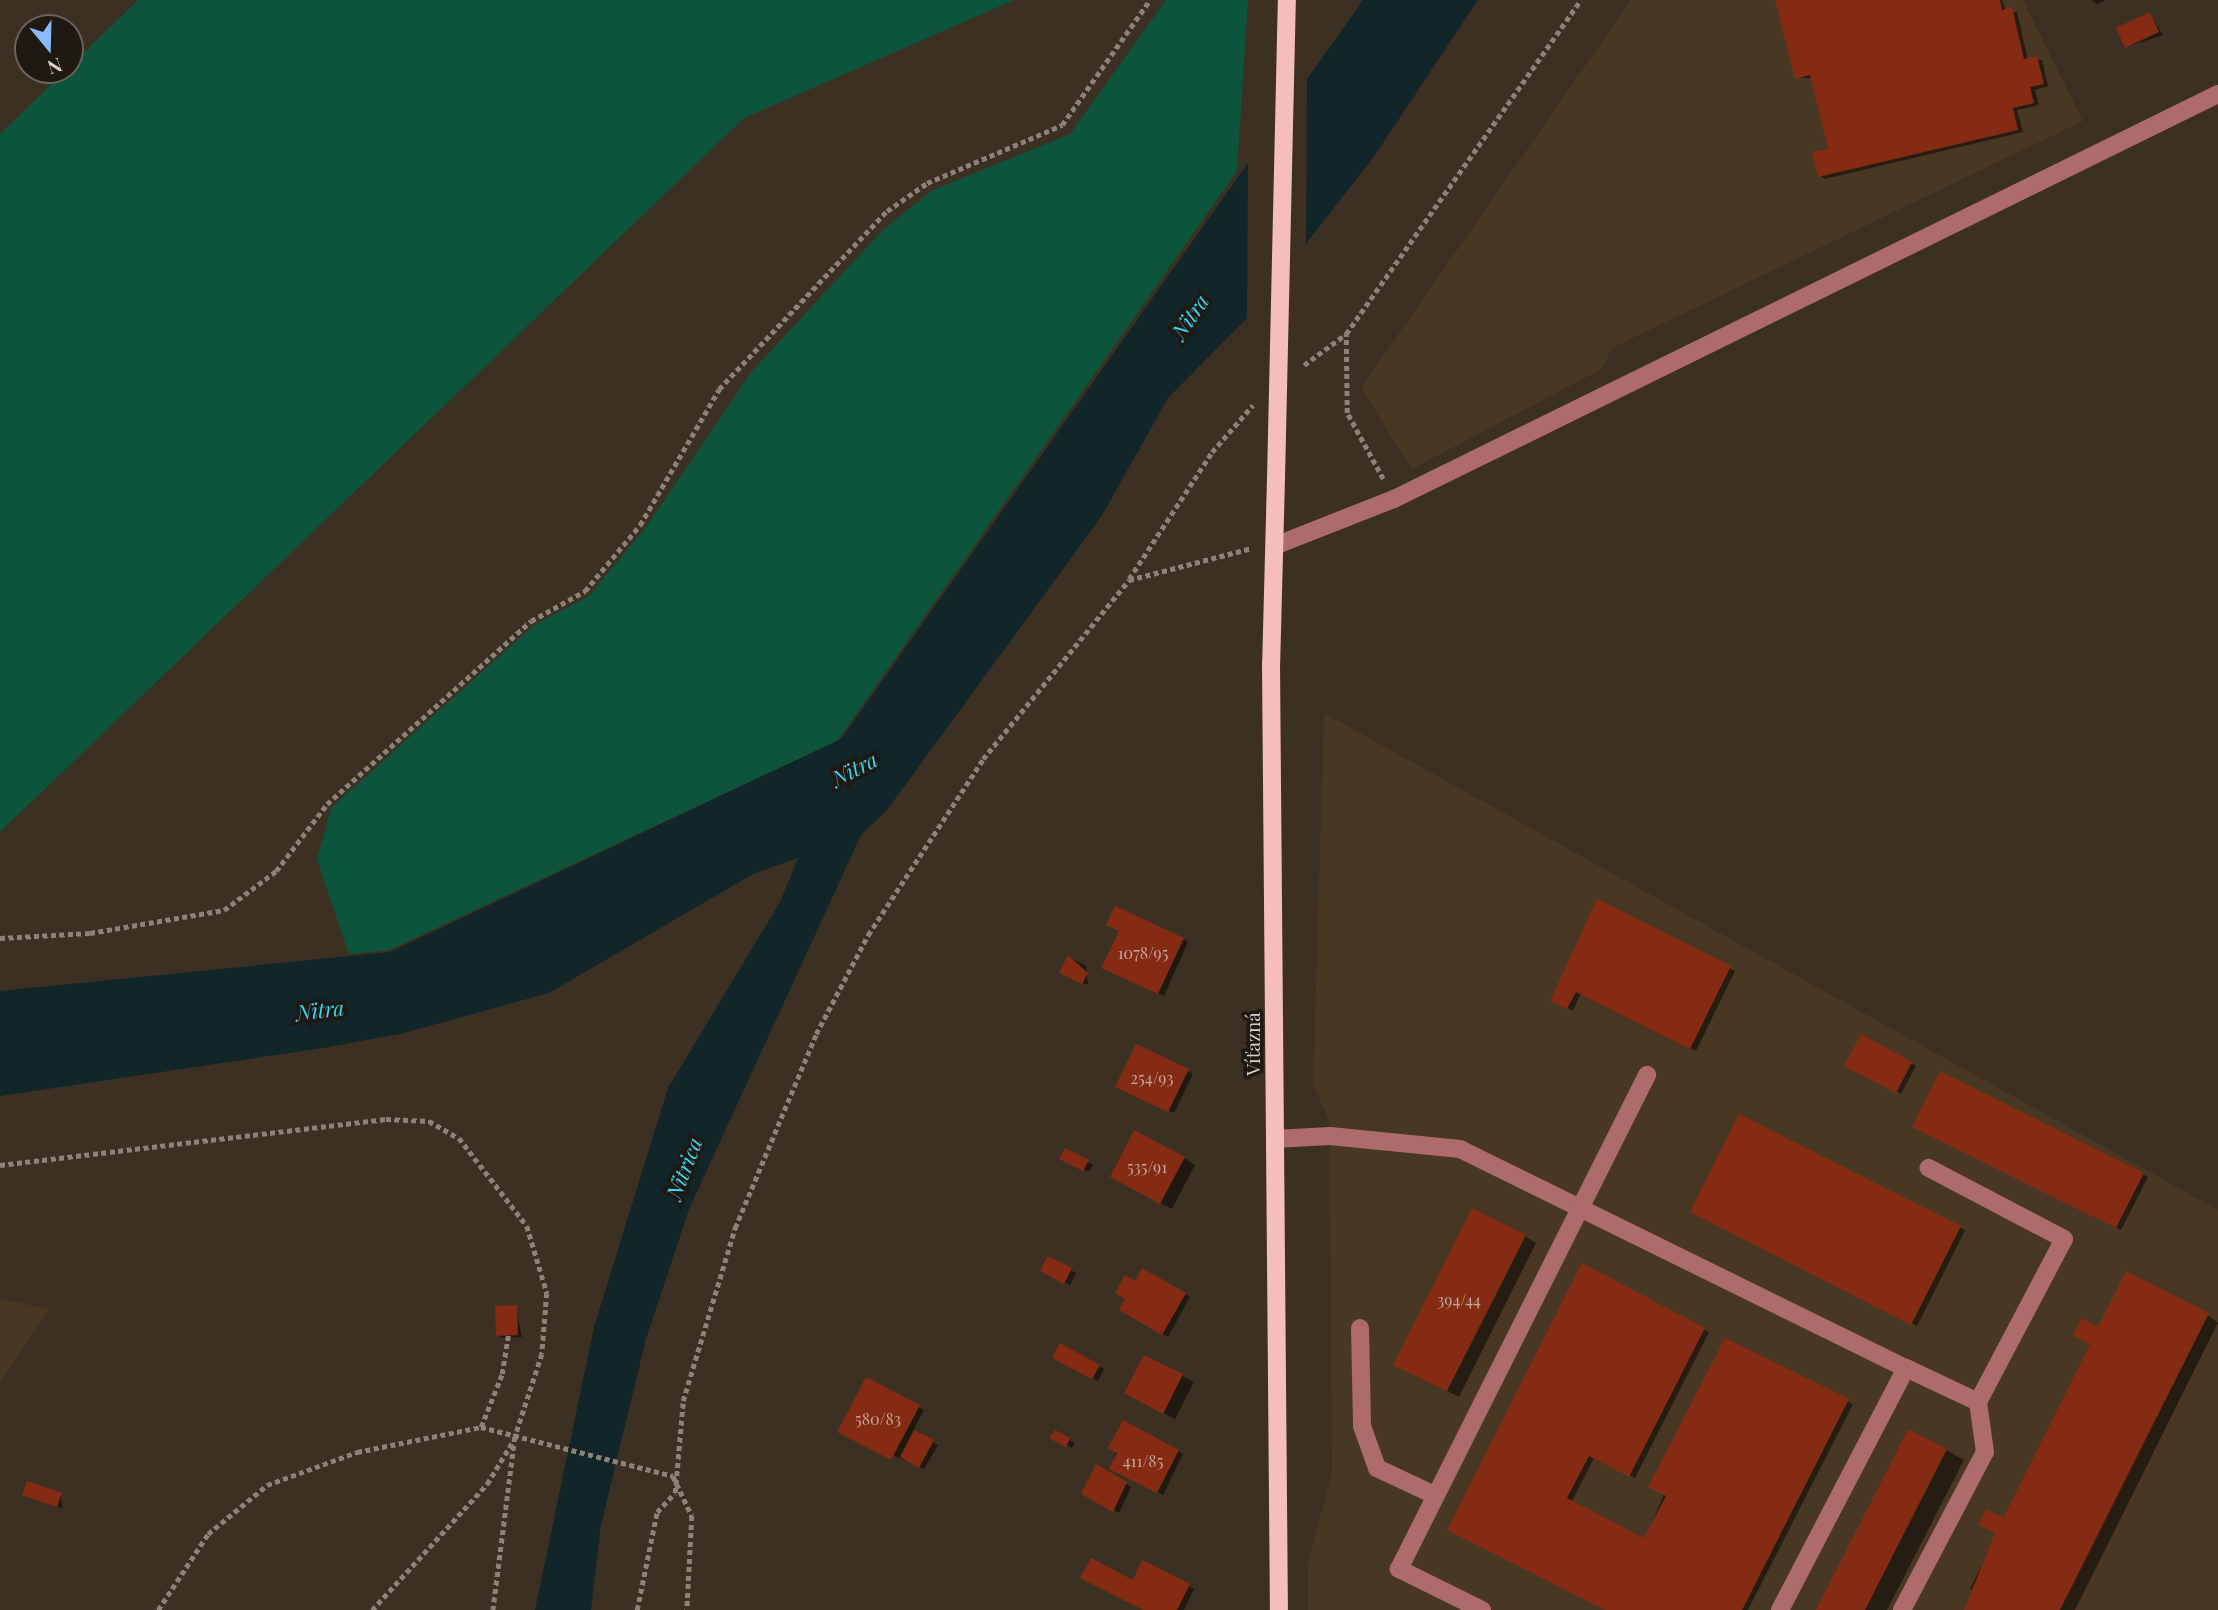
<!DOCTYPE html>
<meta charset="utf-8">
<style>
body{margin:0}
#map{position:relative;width:2218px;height:1610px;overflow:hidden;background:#3c3022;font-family:"Playfair Display",serif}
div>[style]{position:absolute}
.built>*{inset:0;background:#483723}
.green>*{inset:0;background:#0c553c}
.water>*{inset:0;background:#122529}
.pier>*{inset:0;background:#3c3022}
.shadow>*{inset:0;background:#0007}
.building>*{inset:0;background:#852b13}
.path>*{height:4.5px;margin-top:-2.25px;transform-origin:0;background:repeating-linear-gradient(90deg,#8c8277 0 5px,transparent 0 8.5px)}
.minor>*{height:18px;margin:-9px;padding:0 9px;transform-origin:9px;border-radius:9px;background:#ad6b6b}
.major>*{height:18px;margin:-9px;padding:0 9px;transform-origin:9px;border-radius:9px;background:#f5bdbc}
.major-bridge>*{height:18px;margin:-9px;padding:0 9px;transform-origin:9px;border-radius:9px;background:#f5bdbc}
span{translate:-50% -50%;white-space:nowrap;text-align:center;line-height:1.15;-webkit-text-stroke:7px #1f1913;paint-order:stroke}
.number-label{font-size:16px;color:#c4a89b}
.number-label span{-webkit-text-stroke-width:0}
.street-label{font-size:19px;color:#d9d1c8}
.water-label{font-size:21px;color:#3ed5f0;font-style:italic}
.north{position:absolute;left:14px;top:14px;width:70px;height:70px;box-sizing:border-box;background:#1f1913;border:2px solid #69635b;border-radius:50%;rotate:161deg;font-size:19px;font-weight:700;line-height:28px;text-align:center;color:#d9d1c8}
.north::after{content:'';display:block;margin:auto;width:24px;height:32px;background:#88bafc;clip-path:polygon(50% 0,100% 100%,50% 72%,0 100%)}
</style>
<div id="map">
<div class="built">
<div style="clip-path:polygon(1631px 0,2023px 0,2083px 121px,1612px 348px,1602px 369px,1412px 469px,1361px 388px)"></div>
<div style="clip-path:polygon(1324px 713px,2218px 1210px,2218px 1610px,1308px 1610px,1308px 1563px,1332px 1472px,1329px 1120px,1313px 1084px)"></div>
<div style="clip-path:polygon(0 1299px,50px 1309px,0 1382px)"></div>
</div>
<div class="green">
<div style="clip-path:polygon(138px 0,1014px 0,744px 118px,0 832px,0 134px)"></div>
<div style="clip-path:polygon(1166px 0,1248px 0,1237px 171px,837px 741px,389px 950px,349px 954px,317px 860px,331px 808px,534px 625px,589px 596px,646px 527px,752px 371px,883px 230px,931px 191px,1070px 134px)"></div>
</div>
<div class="water">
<div style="clip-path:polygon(1363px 0,1478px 0,1373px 158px,1251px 314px,1168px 398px,1101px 517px,887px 810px,861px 835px,690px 1207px,646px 1339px,601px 1525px,591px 1610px,535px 1610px,594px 1327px,668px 1088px,780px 902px,798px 858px,753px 874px,549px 993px,400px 1034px,323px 1048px,0 1096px,0 991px,390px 952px,841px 739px)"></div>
</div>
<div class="pier">
<div style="clip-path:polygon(1307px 71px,1306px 249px,1247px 323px,1248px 154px)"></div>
</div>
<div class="shadow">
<div style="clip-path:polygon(1777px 0,2002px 0,2006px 11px,2017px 12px,2028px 60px,2042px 60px,2048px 86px,2035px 90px,2039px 105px,2017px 110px,2023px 132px,1825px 179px,1820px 176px,1830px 150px,1813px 78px,1796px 78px)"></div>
<div style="clip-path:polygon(2091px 0,2106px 0,2097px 4px)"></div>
<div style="clip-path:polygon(2150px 14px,2163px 35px,2126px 47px)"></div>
<div style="clip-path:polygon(1598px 901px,1735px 971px,1696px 1051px,1581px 993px,1573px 1011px,1552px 1000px)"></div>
<div style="clip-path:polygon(1183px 939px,1188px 942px,1164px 996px,1109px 970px)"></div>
<div style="clip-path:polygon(1069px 957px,1086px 966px,1088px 985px,1066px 976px)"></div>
<div style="clip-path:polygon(1861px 1037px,1916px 1066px,1901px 1094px,1846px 1065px)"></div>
<div style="clip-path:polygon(1188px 1071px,1193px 1074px,1174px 1113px,1123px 1090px)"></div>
<div style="clip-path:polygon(1941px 1074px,2148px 1177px,2121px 1230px,1915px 1126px)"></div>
<div style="clip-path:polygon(1740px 1117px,1965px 1230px,1917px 1326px,1692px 1212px)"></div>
<div style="clip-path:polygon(1065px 1150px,1093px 1165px,1089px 1172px,1061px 1158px)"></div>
<div style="clip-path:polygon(1184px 1158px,1195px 1165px,1172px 1209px,1112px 1177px)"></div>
<div style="clip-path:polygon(1525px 1236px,1536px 1243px,1459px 1397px,1406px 1370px)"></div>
<div style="clip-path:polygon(1049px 1258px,1076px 1273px,1070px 1285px,1043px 1271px)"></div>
<div style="clip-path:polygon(1583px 1266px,1709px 1332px,1635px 1478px,1594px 1458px,1571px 1503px,1645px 1541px,1725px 1341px,1853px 1404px,1748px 1610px,1608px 1610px,1450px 1530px)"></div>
<div style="clip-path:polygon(1143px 1270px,1190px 1297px,1168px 1337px,1121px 1310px)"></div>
<div style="clip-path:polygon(516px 1307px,522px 1337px,503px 1338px,497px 1335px)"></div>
<div style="clip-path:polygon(2208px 1315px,2218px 1323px,2075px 1610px,1966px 1610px,1975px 1592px,1970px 1589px,2099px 1329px)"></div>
<div style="clip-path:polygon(1060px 1345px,1104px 1369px,1098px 1381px,1054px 1357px)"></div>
<div style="clip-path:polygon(1145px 1357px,1194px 1382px,1175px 1419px,1138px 1399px)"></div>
<div style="clip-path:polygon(867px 1379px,924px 1410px,913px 1431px,938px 1445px,924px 1469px,839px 1431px)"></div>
<div style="clip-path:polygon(1123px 1423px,1183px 1454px,1163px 1495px,1112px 1468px)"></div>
<div style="clip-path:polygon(1056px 1433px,1075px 1443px,1072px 1448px,1052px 1437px)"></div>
<div style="clip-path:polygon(1946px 1450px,1964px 1460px,1887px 1610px,1818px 1610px)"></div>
<div style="clip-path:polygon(1096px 1467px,1131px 1487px,1119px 1513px,1083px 1494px)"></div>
<div style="clip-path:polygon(61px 1495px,62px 1508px,29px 1497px)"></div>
<div style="clip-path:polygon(1143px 1563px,1194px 1589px,1184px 1610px,1146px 1610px)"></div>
</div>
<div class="building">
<div style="clip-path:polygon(1775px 0,2000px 0,2002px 10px,2012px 7px,2024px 59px,2037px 56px,2044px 84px,2030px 87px,2034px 103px,2013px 108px,2018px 130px,1818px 177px,1812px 152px,1828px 149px,1810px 75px,1795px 79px)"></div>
<div style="clip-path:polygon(2150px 12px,2159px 32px,2125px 48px,2116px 28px)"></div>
<div style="clip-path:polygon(1597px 899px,1731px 966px,1690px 1049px,1576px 992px,1567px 1009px,1550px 1001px)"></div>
<div style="clip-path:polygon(1115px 906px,1184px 938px,1158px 994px,1101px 968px,1119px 931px,1106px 925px)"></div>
<div style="clip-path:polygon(1068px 955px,1088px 973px,1082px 984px,1059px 973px)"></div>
<div style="clip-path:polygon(1861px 1034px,1912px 1062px,1896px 1093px,1844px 1066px)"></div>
<div style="clip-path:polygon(1136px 1044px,1189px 1069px,1168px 1112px,1115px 1087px)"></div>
<div style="clip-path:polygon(1940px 1071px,2144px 1173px,2116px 1228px,1912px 1127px)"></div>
<div style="clip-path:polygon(1739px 1114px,1961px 1226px,1911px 1325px,1690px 1212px)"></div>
<div style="clip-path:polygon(1134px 1130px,1185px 1157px,1160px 1204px,1110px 1177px)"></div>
<div style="clip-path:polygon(1065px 1148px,1089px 1160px,1083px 1171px,1059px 1159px)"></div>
<div style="clip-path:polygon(1472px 1208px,1526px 1235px,1447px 1391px,1393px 1365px)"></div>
<div style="clip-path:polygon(1048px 1256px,1072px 1268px,1064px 1284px,1040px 1271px)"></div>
<div style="clip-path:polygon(1582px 1263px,1705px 1328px,1629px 1477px,1589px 1456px,1567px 1498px,1644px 1538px,1666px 1496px,1648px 1487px,1725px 1338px,1849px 1399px,1742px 1610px,1605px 1610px,1447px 1530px)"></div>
<div style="clip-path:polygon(1142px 1268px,1186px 1293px,1162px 1335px,1119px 1310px,1125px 1299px,1115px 1293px,1125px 1275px,1135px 1281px)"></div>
<div style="clip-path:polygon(2126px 1271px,2209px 1313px,2060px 1610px,1964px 1610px,1995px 1533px,1978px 1525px,1986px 1509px,2003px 1518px,2090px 1344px,2073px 1336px,2081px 1318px,2098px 1327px)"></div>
<div style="clip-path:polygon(517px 1305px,518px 1335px,496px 1336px,495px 1306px)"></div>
<div style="clip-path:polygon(1060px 1343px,1100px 1365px,1092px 1379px,1052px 1358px)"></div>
<div style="clip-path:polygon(1144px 1355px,1183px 1374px,1163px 1414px,1124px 1393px)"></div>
<div style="clip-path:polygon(866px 1377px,920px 1405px,891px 1460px,837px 1432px)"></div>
<div style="clip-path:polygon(1123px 1420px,1179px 1450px,1157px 1493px,1109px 1469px,1117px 1453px,1108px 1448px)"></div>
<div style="clip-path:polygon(1908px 1429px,1947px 1449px,1865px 1610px,1816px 1610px)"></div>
<div style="clip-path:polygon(914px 1430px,934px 1440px,919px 1468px,900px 1457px)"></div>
<div style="clip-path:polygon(1055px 1430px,1070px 1438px,1066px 1447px,1049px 1438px)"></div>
<div style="clip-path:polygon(1096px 1464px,1127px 1482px,1113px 1512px,1081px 1494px)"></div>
<div style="clip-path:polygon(27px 1481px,62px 1493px,57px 1507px,22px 1495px)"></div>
<div style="clip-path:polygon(1091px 1558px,1133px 1580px,1142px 1560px,1190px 1584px,1177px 1610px,1143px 1610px,1080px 1578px)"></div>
</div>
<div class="path">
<div style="left:1304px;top:365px;width:52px;rotate:-36.4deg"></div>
<div style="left:1383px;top:479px;width:75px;rotate:-118.6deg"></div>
<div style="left:1347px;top:413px;width:79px;rotate:-90.7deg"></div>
<div style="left:1346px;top:334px;width:408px;rotate:-54.9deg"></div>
<div style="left:1129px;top:579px;width:152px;rotate:-56.8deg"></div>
<div style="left:1212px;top:452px;width:62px;rotate:-48.9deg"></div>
<div style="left:0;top:938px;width:90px;rotate:-3.2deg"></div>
<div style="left:90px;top:933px;width:136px;rotate:-9.7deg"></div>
<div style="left:224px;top:910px;width:65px;rotate:-36.9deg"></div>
<div style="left:276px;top:871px;width:84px;rotate:-52.7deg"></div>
<div style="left:327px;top:804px;width:274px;rotate:-41.9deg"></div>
<div style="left:531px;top:621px;width:62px;rotate:-29.1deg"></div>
<div style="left:585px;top:591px;width:86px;rotate:-50.2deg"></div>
<div style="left:640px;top:525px;width:157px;rotate:-59.8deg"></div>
<div style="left:719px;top:389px;width:245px;rotate:-46.7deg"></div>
<div style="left:887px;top:211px;width:49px;rotate:-35deg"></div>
<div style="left:927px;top:183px;width:147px;rotate:-23.2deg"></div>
<div style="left:1062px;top:125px;width:153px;rotate:-54.9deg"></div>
<div style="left:0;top:1165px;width:389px;rotate:-6.8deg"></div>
<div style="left:386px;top:1119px;width:43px;rotate:2.7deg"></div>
<div style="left:429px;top:1121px;width:34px;rotate:30deg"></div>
<div style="left:459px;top:1138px;width:111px;rotate:52.3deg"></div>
<div style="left:527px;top:1226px;width:70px;rotate:73.4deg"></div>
<div style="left:547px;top:1293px;width:61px;rotate:94.7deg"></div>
<div style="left:542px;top:1354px;width:87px;rotate:108deg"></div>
<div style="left:515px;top:1437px;width:174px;rotate:97.2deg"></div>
<div style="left:481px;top:1427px;width:57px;rotate:-68.4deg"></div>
<div style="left:502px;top:1374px;width:39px;rotate:-81deg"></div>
<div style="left:158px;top:1610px;width:91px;rotate:-56.7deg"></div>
<div style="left:208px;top:1534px;width:77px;rotate:-39.7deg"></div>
<div style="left:267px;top:1485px;width:96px;rotate:-20.1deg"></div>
<div style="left:357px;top:1452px;width:126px;rotate:-11.4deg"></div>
<div style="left:481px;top:1427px;width:198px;rotate:14.3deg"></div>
<div style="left:673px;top:1476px;width:44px;rotate:64.6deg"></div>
<div style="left:692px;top:1516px;width:94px;rotate:93deg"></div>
<div style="left:372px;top:1610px;width:171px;rotate:-47.6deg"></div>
<div style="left:487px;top:1484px;width:50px;rotate:-58.8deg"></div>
<div style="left:637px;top:1610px;width:100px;rotate:-78.5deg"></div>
<div style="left:657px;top:1512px;width:26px;rotate:-47deg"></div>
<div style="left:675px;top:1493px;width:92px;rotate:-85deg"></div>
<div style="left:683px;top:1401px;width:181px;rotate:-73.3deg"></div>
<div style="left:735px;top:1228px;width:210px;rotate:-67.3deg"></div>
<div style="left:816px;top:1034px;width:112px;rotate:-62.3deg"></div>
<div style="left:868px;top:935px;width:210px;rotate:-56.8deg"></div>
<div style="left:983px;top:759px;width:231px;rotate:-50.8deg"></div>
<div style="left:1129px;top:580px;width:127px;rotate:-14.6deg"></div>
</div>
<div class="minor">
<div style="left:1277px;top:545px;width:126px;rotate:-21.5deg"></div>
<div style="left:1394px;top:499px;width:918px;rotate:-26.17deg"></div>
<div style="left:1275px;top:1139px;width:55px;rotate:-3.1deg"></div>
<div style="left:1330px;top:1136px;width:131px;rotate:5.7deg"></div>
<div style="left:1460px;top:1149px;width:497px;rotate:26.2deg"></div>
<div style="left:1906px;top:1368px;width:273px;rotate:117.5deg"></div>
<div style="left:1360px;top:1328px;width:98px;rotate:88.8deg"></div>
<div style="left:1362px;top:1426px;width:45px;rotate:70.3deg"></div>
<div style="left:1377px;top:1468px;width:63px;rotate:25.3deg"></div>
<div style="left:1906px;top:1368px;width:80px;rotate:25.3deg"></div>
<div style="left:1482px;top:1610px;width:93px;rotate:-153.7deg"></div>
<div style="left:1399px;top:1569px;width:553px;rotate:-63.34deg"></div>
<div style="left:1902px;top:1610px;width:178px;rotate:-62.3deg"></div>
<div style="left:1985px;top:1452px;width:50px;rotate:-98deg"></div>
<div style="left:1978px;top:1402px;width:184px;rotate:-62.2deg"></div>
<div style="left:2064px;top:1239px;width:153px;rotate:-152.3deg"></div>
</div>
<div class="major">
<div style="left:1276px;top:478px;width:186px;rotate:91.5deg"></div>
<div style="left:1271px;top:664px;width:946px;rotate:89.52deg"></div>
</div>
<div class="major-bridge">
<div style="left:1276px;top:478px;width:478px;rotate:-88.7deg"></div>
</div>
<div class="number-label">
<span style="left:1143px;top:953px">1078/95</span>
<span style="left:1152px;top:1078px">254/93</span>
<span style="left:1147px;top:1167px">535/91</span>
<span style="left:1459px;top:1300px">394/44</span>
<span style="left:878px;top:1419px">580/83</span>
<span style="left:1143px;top:1461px">411/85</span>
</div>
<div class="street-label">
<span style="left:1253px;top:1044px;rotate:-90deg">Víťazná</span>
</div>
<div class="water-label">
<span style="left:1189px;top:316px;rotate:-55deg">Nitra</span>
<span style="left:854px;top:768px;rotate:-27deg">Nitra</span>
<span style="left:320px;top:1009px;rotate:-6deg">Nitra</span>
<span style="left:683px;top:1168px;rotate:-69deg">Nitrica</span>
</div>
<div class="north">N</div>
</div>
